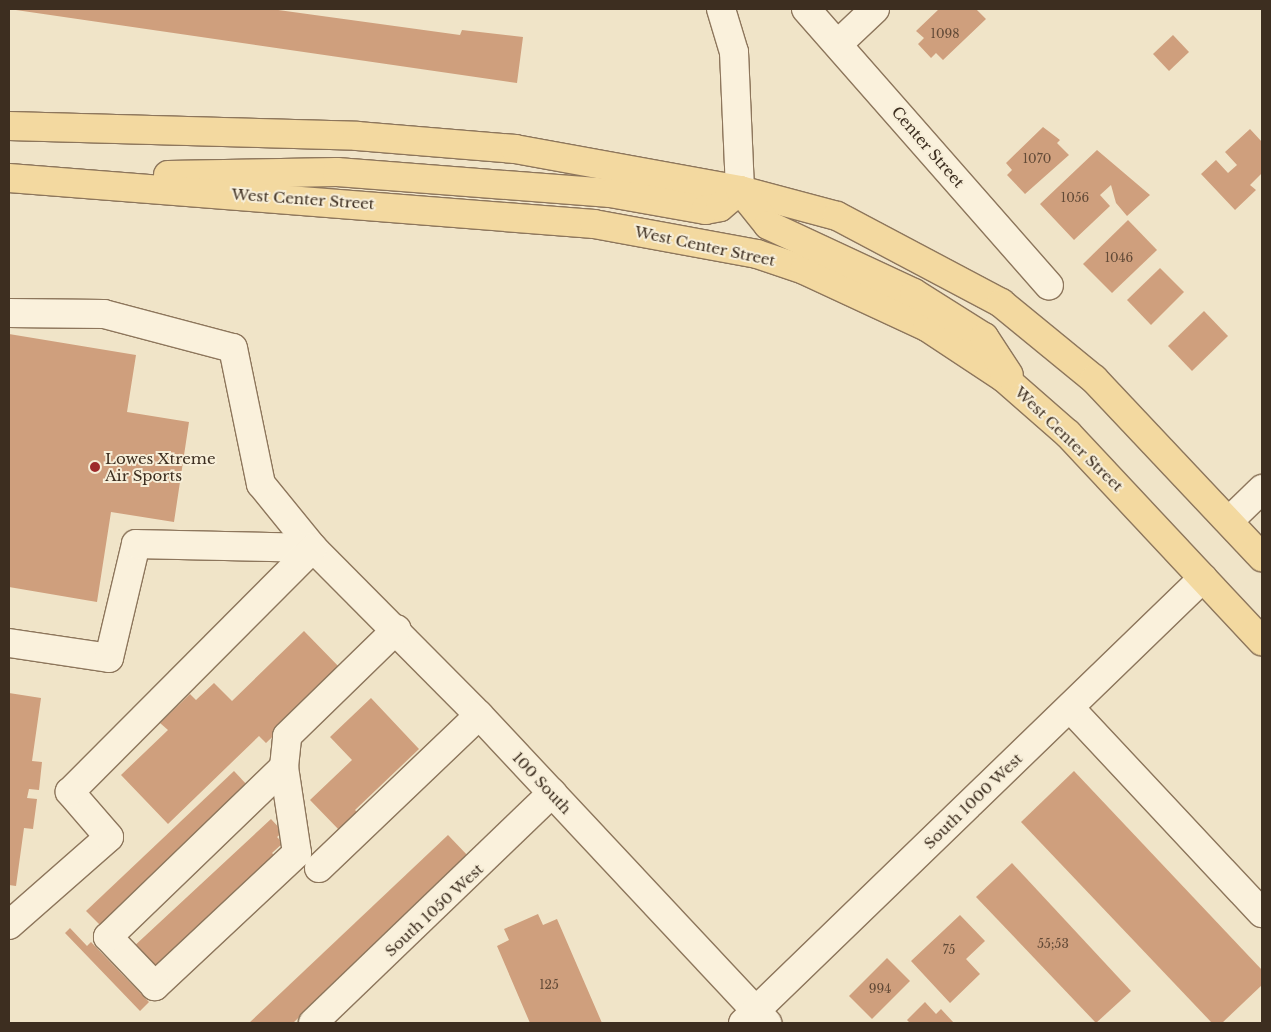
<!DOCTYPE html>
<style>
body{margin:0}
#map{position:relative;width:1271px;height:1032px;overflow:hidden;background:#f0e4c8;font-family:"Libre Baskerville",serif}
div>[style]{position:absolute}
.building>*{inset:0;background:#cf9f7d}
.roads{filter:drop-shadow(1px 0 #8d765c) drop-shadow(-1px 0 #8d765c) drop-shadow(0 1px #8d765c) drop-shadow(0 -1px #8d765c)}
.minor>*{height:28px;margin:-14px;padding:0 14px;transform-origin:14px;border-radius:14px;background:#faf1dc}
.major>*{height:28px;margin:-14px;padding:0 14px;transform-origin:14px;border-radius:14px;background:#f3d9a0}
.dots>*{width:14px;height:14px;translate:-50% -50%;box-sizing:border-box;border:2px solid #f7eed8;border-radius:50%}
span{translate:-50% -50%;white-space:nowrap;text-align:center;line-height:1.15;-webkit-text-stroke:4px #f7eed8;paint-order:stroke}
.number-label{font-size:12px;color:#624a37}
.number-label span{-webkit-text-stroke-width:0}
.street-label{font-size:15px;color:#3d2e20}
.poi-label{font-size:15px;color:#3d2e20}
.left{translate:0 -50%;text-align:left}
.frame{position:absolute;inset:0;border:10px solid #3d2e20;pointer-events:none}
</style>
<div id="map">
<div class="building">
<div style="clip-path:polygon(9px 9px,271px 9px,460px 35px,462px 30px,523px 37px,517px 83px)"></div>
<div style="clip-path:polygon(939px 9px,976px 9px,986px 19px,943px 60px,936px 53px,931px 58px,918px 44px,924px 38px,916px 31px)"></div>
<div style="clip-path:polygon(1173px 35px,1189px 52px,1169px 71px,1153px 54px)"></div>
<div style="clip-path:polygon(1043px 127px,1060px 140px,1057px 143px,1069px 155px,1025px 194px,1007px 175px,1012px 170px,1006px 163px)"></div>
<div style="clip-path:polygon(1250px 129px,1262px 142px,1262px 173px,1250px 185px,1256px 190px,1235px 210px,1201px 174px,1216px 160px,1228px 173px,1237px 165px,1225px 152px)"></div>
<div style="clip-path:polygon(1097px 150px,1150px 195px,1127px 216px,1116px 203px,1111px 185px,1100px 195px,1110px 206px,1074px 240px,1040px 204px)"></div>
<div style="clip-path:polygon(1128px 220px,1157px 250px,1112px 293px,1083px 264px)"></div>
<div style="clip-path:polygon(1160px 268px,1184px 292px,1151px 325px,1127px 300px)"></div>
<div style="clip-path:polygon(1204px 311px,1228px 336px,1192px 371px,1168px 346px)"></div>
<div style="clip-path:polygon(9px 334px,136px 355px,127px 412px,189px 422px,174px 522px,111px 512px,97px 602px,9px 587px)"></div>
<div style="clip-path:polygon(304px 631px,342px 670px,266px 743px,259px 736px,168px 824px,121px 775px,168px 730px,160px 723px,190px 694px,196px 700px,214px 683px,232px 701px)"></div>
<div style="clip-path:polygon(9px 693px,41px 698px,32px 761px,42px 762px,39px 790px,29px 789px,27px 798px,37px 799px,33px 829px,24px 828px,16px 886px,9px 885px)"></div>
<div style="clip-path:polygon(371px 698px,419px 749px,355px 810px,358px 813px,340px 831px,310px 800px,352px 760px,330px 737px)"></div>
<div style="clip-path:polygon(234px 771px,248px 786px,101px 926px,86px 911px)"></div>
<div style="clip-path:polygon(1074px 771px,1262px 970px,1262px 985px,1222px 1023px,1212px 1023px,1021px 822px)"></div>
<div style="clip-path:polygon(271px 819px,283px 832px,277px 837px,283px 843px,272px 853px,276px 857px,153px 972px,131px 949px)"></div>
<div style="clip-path:polygon(448px 835px,469px 857px,293px 1023px,249px 1023px)"></div>
<div style="clip-path:polygon(1012px 863px,1131px 991px,1096px 1023px,976px 897px)"></div>
<div style="clip-path:polygon(538px 914px,543px 925px,557px 919px,602px 1023px,530px 1023px,497px 946px,509px 940px,504px 929px)"></div>
<div style="clip-path:polygon(960px 915px,985px 941px,966px 959px,980px 974px,950px 1003px,911px 961px)"></div>
<div style="clip-path:polygon(70px 928px,87px 946px,91px 942px,149px 1002px,140px 1011px,65px 933px)"></div>
<div style="clip-path:polygon(887px 958px,910px 981px,872px 1019px,849px 996px)"></div>
<div style="clip-path:polygon(925px 1002px,936px 1014px,941px 1009px,954px 1023px,910px 1023px,907px 1020px)"></div>
</div>
<div class="roads">
<div class="minor">
<div style="left:721px;top:9px;width:45px;rotate:73.2deg"></div>
<div style="left:734px;top:52px;width:138px;rotate:87.5deg"></div>
<div style="left:806px;top:9px;width:368px;rotate:48.7deg"></div>
<div style="left:838px;top:44px;width:51px;rotate:-43.4deg"></div>
<div style="left:9px;top:313px;width:95px;rotate:0.6deg"></div>
<div style="left:104px;top:314px;width:133px;rotate:14.8deg"></div>
<div style="left:233px;top:348px;width:139px;rotate:78.4deg"></div>
<div style="left:261px;top:484px;width:82px;rotate:50.9deg"></div>
<div style="left:313px;top:548px;width:235px;rotate:45.2deg"></div>
<div style="left:479px;top:715px;width:422px;rotate:46.9deg"></div>
<div style="left:1229px;top:521px;width:46px;rotate:-44.1deg"></div>
<div style="left:9px;top:643px;width:101px;rotate:8.5deg"></div>
<div style="left:109px;top:658px;width:117px;rotate:-76.7deg"></div>
<div style="left:136px;top:544px;width:177px;rotate:1.3deg"></div>
<div style="left:1070px;top:708px;width:281px;rotate:46.9deg"></div>
<div style="left:284px;top:767px;width:87px;rotate:81.4deg"></div>
<div style="left:297px;top:853px;width:195px;rotate:136.9deg"></div>
<div style="left:155px;top:986px;width:68px;rotate:-133.8deg"></div>
<div style="left:108px;top:937px;width:245px;rotate:-44deg"></div>
<div style="left:284px;top:767px;width:31px;rotate:-84deg"></div>
<div style="left:287px;top:736px;width:153px;rotate:-44.2deg"></div>
<div style="left:319px;top:868px;width:221px;rotate:-43.7deg"></div>
<div style="left:9px;top:925px;width:133px;rotate:-41.3deg"></div>
<div style="left:109px;top:837px;width:60px;rotate:-130.9deg"></div>
<div style="left:70px;top:792px;width:344px;rotate:-45.1deg"></div>
<div style="left:313px;top:1023px;width:332px;rotate:-43.9deg"></div>
<div style="left:743px;top:1023px;width:640px;rotate:-44.05deg"></div>
</div>
<div class="major">
<div style="left:9px;top:126px;width:348px;rotate:1.6deg"></div>
<div style="left:357px;top:136px;width:159px;rotate:4.7deg"></div>
<div style="left:515px;top:149px;width:229px;rotate:10.3deg"></div>
<div style="left:740px;top:190px;width:100px;rotate:15deg"></div>
<div style="left:837px;top:216px;width:186px;rotate:27.9deg"></div>
<div style="left:1001px;top:303px;width:120px;rotate:39.3deg"></div>
<div style="left:1094px;top:379px;width:245px;rotate:46.7deg"></div>
<div style="left:168px;top:175px;width:169px;rotate:-1deg"></div>
<div style="left:337px;top:172px;width:274px;rotate:4.4deg"></div>
<div style="left:610px;top:193px;width:97px;rotate:10.1deg"></div>
<div style="left:705px;top:210px;width:15px;rotate:-11deg"></div>
<div style="left:720px;top:207px;width:26px;rotate:-40deg"></div>
<div style="left:9px;top:178px;width:587px;rotate:4.5deg"></div>
<div style="left:594px;top:224px;width:166px;rotate:10.4deg"></div>
<div style="left:757px;top:254px;width:50px;rotate:18.8deg"></div>
<div style="left:804px;top:270px;width:136px;rotate:24.9deg"></div>
<div style="left:927px;top:327px;width:92px;rotate:33.5deg"></div>
<div style="left:1004px;top:378px;width:85px;rotate:41.2deg"></div>
<div style="left:1068px;top:434px;width:284px;rotate:46.9deg"></div>
<div style="left:740px;top:190px;width:45px;rotate:51.3deg"></div>
<div style="left:768px;top:225px;width:161px;rotate:25deg"></div>
<div style="left:914px;top:293px;width:83px;rotate:32.2deg"></div>
<div style="left:984px;top:337px;width:45px;rotate:56.7deg"></div>
</div>
</div>
<div class="dots">
<div style="left:95px;top:467px;background:#9e2a2b"></div>
</div>
<div class="number-label">
<span style="left:945px;top:34px">1098</span>
<span style="left:1037px;top:159px">1070</span>
<span style="left:1075px;top:198px">1056</span>
<span style="left:1119px;top:258px">1046</span>
<span style="left:1053px;top:944px">55;53</span>
<span style="left:949px;top:950px">75</span>
<span style="left:549px;top:985px">125</span>
<span style="left:880px;top:989px">994</span>
</div>
<div class="street-label">
<span style="left:928px;top:147px;rotate:49deg">Center Street</span>
<span style="left:303px;top:199px;rotate:4deg">West Center Street</span>
<span style="left:705px;top:246px;rotate:12deg">West Center Street</span>
<span style="left:1069px;top:439px;rotate:44deg">West Center Street</span>
<span style="left:542px;top:783px;rotate:47deg">100 South</span>
<span style="left:973px;top:801px;rotate:-44deg">South 1000 West</span>
<span style="left:434px;top:910px;rotate:-43deg">South 1050 West</span>
</div>
<div class="poi-label">
<span class="left" style="left:105px;top:467px">Lowes Xtreme<br>Air Sports</span>
</div>
<div class="frame"></div>
</div>
